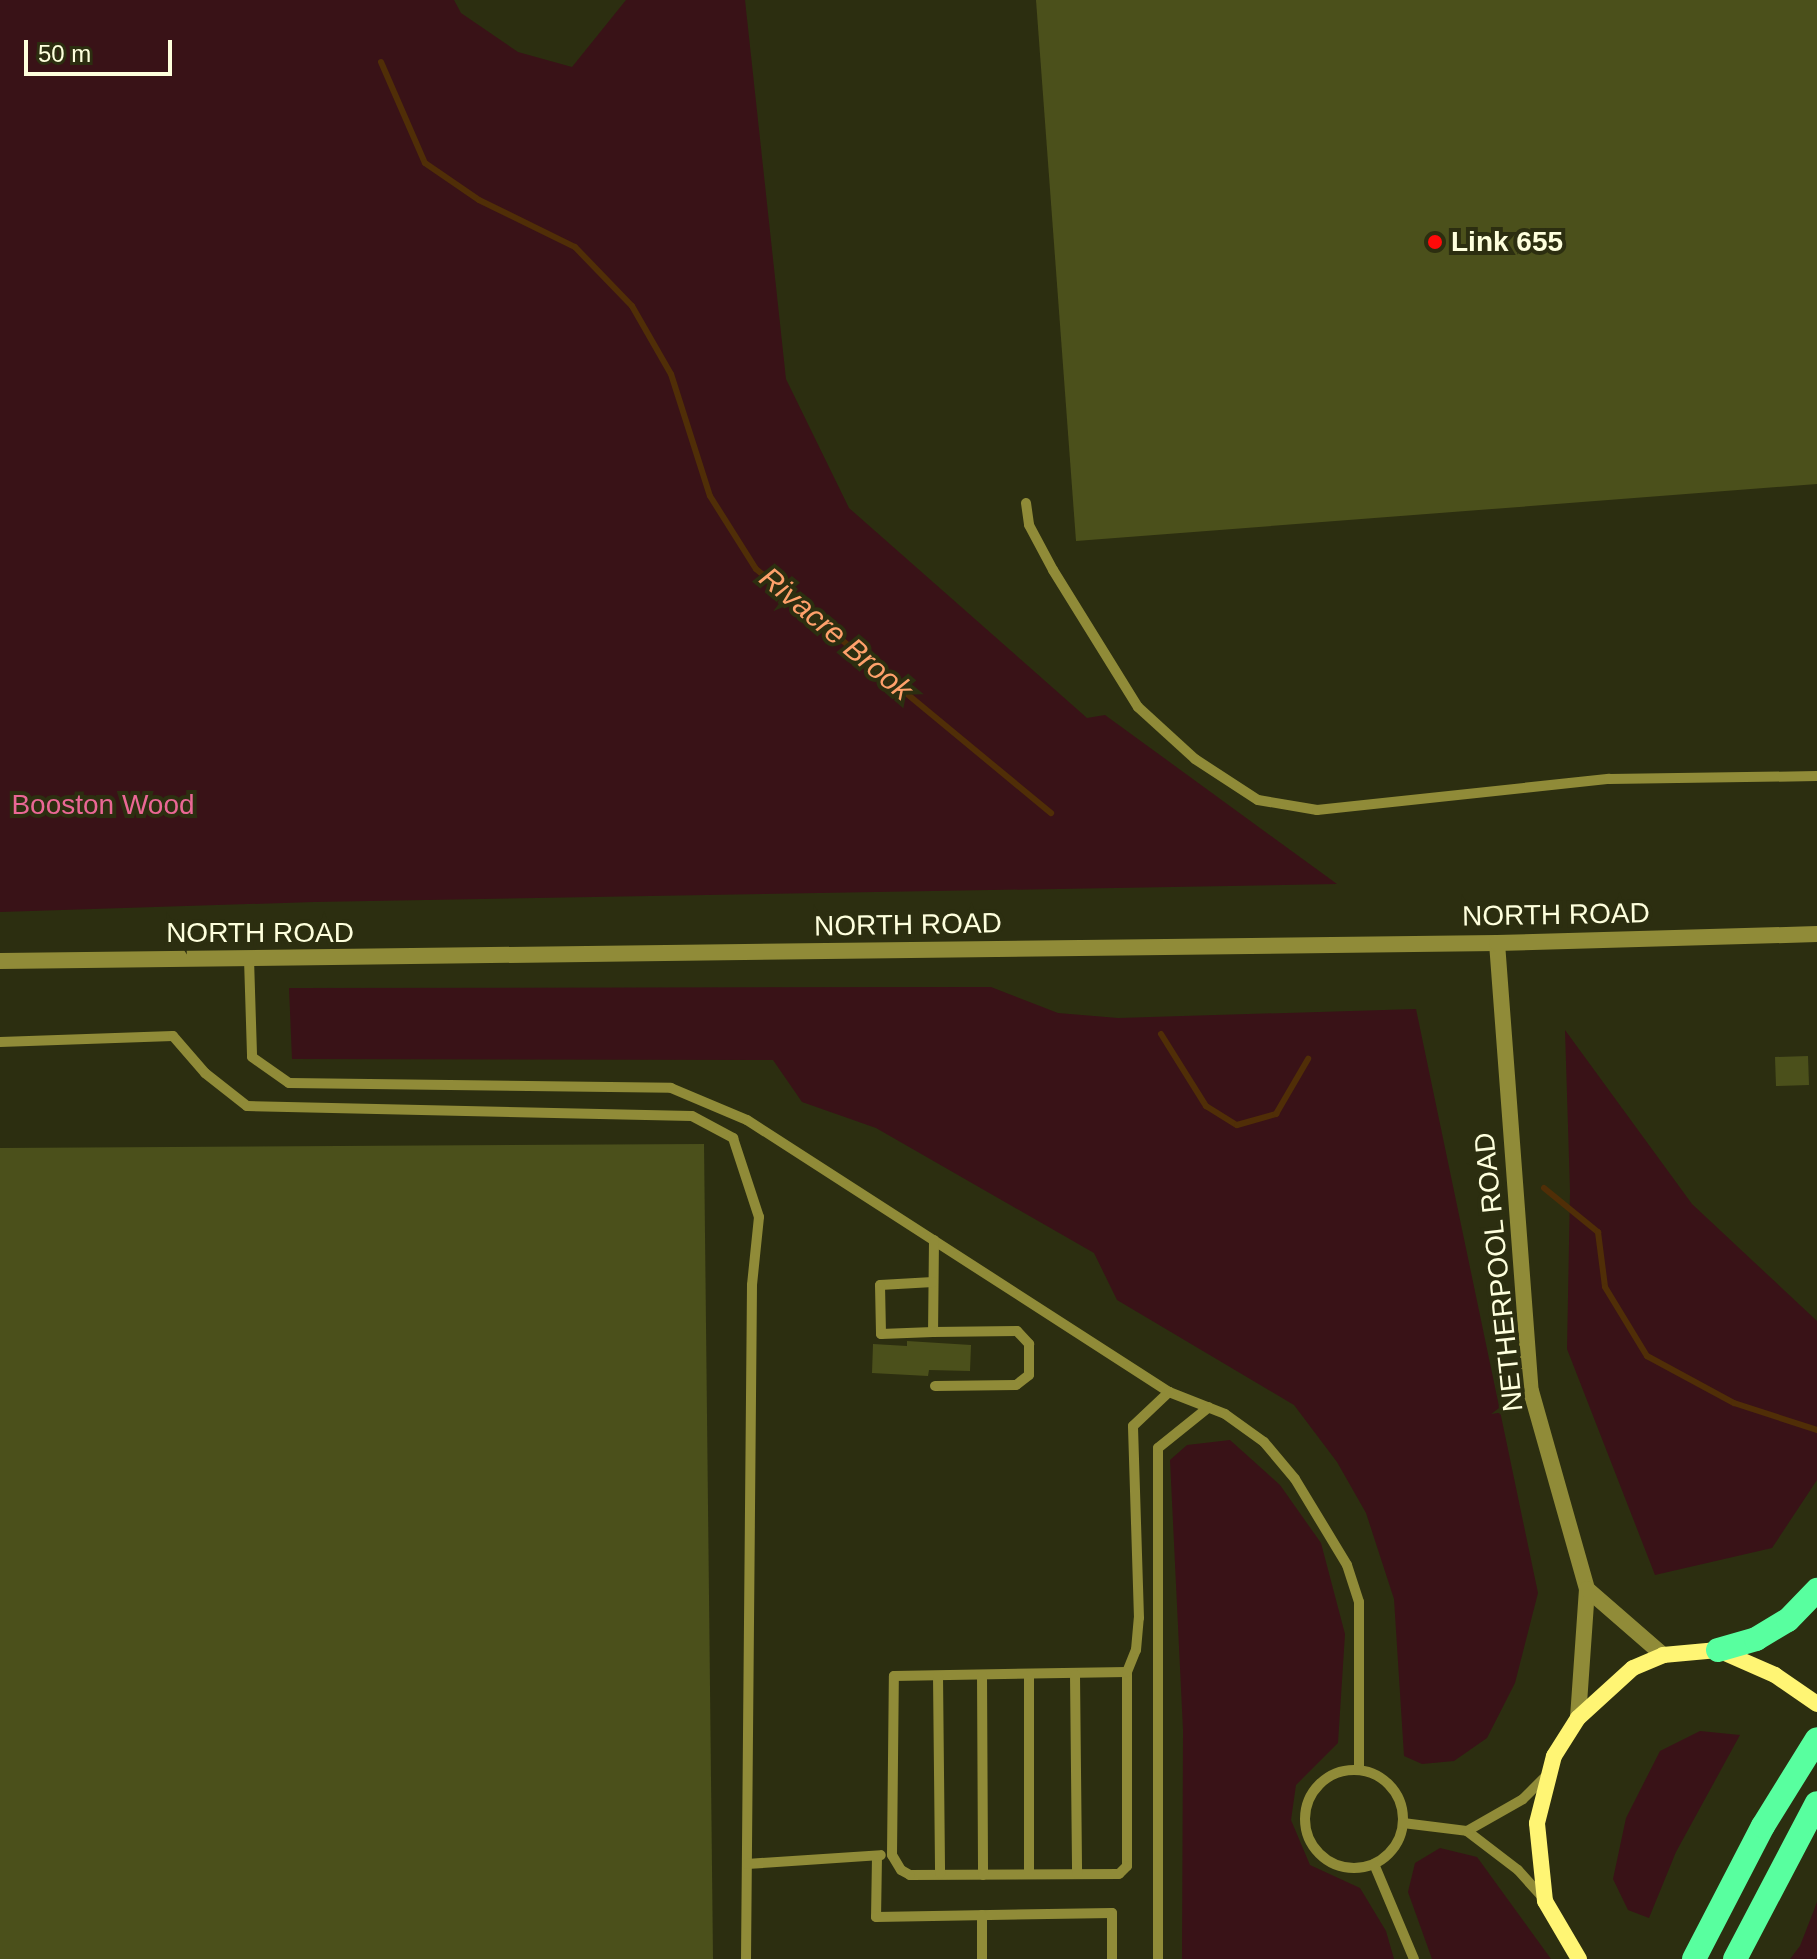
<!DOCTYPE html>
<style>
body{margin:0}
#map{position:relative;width:1817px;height:1959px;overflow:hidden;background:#2c2e10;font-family:Arial,sans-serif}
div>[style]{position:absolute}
.green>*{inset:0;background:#391217}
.stream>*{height:6px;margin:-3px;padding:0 3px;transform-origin:3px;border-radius:3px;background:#502e07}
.building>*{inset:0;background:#4b501b}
.service>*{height:10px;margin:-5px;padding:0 5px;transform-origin:5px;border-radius:5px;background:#908b38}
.service>.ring{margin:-5px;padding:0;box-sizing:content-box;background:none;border:10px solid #908b38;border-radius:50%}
.minor>*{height:16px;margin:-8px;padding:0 8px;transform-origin:8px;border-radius:8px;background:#908b38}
.secondary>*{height:16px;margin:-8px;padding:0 8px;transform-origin:8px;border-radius:8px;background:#fff574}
.motorway>*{height:24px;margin:-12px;padding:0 12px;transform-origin:12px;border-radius:12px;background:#58ff9f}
.dots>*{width:22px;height:22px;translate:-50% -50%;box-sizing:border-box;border:4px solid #2c2e10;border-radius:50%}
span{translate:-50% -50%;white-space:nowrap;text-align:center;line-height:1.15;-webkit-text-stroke:8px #2c2e10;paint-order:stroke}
.poi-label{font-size:28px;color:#feffdd;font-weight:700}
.left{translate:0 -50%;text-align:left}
.park-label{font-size:28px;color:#ea6795}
.street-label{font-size:28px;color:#feffdd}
.water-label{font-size:30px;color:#ffa16b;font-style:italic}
.scale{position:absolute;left:24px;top:40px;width:148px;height:36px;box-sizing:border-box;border:4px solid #feffdd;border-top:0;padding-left:10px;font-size:24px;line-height:28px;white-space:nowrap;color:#feffdd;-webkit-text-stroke:6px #2c2e10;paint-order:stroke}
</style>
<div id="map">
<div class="green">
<div style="clip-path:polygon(0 0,454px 0,461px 13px,518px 52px,572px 67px,626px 0,745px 0,786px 379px,849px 508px,1087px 718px,1105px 715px,1337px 884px,314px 902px,0 912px)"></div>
<div style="clip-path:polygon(991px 987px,1058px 1013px,1118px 1018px,1416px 1009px,1538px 1593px,1515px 1683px,1487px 1738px,1454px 1761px,1422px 1764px,1404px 1756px,1394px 1599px,1366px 1513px,1337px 1462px,1294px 1405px,1117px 1300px,1094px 1253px,876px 1128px,802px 1102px,773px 1060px,292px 1059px,289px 988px)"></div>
<div style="clip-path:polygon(1565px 1030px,1692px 1204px,1817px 1321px,1817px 1480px,1772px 1548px,1655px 1575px,1567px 1349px,1570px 1191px)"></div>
<div style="clip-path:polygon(1230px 1440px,1280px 1485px,1321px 1543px,1345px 1634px,1338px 1743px,1296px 1785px,1291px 1820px,1310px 1865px,1360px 1888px,1386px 1931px,1394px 1959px,1182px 1959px,1183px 1730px,1170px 1460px,1187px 1445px)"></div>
<div style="clip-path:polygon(1700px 1731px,1740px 1735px,1676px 1852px,1649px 1918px,1628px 1910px,1613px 1879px,1626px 1818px,1660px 1751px)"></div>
<div style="clip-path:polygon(1440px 1848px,1477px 1857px,1551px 1959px,1432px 1959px,1408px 1892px,1415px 1863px)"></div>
<div style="clip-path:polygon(1817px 1902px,1817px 1959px,1790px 1959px,1800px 1946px)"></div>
</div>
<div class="stream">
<div style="left:381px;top:62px;width:110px;rotate:66.5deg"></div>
<div style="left:425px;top:163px;width:65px;rotate:34.4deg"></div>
<div style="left:479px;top:200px;width:107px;rotate:26.1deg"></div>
<div style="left:575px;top:247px;width:82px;rotate:46deg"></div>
<div style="left:632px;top:306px;width:78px;rotate:60.2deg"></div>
<div style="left:671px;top:374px;width:128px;rotate:72.3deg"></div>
<div style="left:710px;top:496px;width:86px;rotate:57.8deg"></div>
<div style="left:756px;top:569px;width:383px;rotate:39.6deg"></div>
<div style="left:1161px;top:1034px;width:85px;rotate:58deg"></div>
<div style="left:1206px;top:1106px;width:36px;rotate:32deg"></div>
<div style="left:1237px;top:1125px;width:41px;rotate:-15.8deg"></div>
<div style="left:1276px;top:1114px;width:64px;rotate:-59.8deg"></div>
<div style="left:1544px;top:1188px;width:70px;rotate:39.2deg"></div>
<div style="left:1598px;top:1232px;width:55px;rotate:82.7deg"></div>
<div style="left:1605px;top:1287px;width:81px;rotate:58.7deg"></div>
<div style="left:1647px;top:1356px;width:99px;rotate:28.4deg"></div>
<div style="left:1734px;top:1403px;width:87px;rotate:18deg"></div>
</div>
<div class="building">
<div style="clip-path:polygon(1036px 0,1817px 0,1817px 484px,1076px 541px)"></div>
<div style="clip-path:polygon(1808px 1056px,1809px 1085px,1776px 1086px,1775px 1057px)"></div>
<div style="clip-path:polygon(704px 1144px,713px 1959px,0 1959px,0 1148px)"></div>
<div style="clip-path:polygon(907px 1341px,971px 1345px,970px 1371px,929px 1370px,928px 1376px,872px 1373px,873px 1344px,907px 1346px)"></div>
</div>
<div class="service">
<div style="left:1026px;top:503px;width:22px;rotate:82deg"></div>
<div style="left:1029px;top:525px;width:51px;rotate:61.9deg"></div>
<div style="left:1053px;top:570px;width:161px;rotate:58.2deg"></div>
<div style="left:1138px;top:707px;width:77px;rotate:42.4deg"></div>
<div style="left:1195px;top:759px;width:75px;rotate:33.1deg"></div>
<div style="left:1258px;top:800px;width:60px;rotate:9.6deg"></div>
<div style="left:1317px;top:810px;width:294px;rotate:-6.1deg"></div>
<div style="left:1609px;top:779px;width:208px;rotate:-0.8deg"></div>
<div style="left:249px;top:959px;width:98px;rotate:88.2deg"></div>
<div style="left:252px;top:1057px;width:45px;rotate:35.1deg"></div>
<div style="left:289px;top:1083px;width:382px;rotate:0.7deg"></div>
<div style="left:671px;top:1088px;width:82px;rotate:22.8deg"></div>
<div style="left:747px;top:1120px;width:502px;rotate:32.8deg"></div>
<div style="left:0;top:1042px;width:173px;rotate:-2deg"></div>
<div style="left:173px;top:1036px;width:49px;rotate:49.1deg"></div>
<div style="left:205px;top:1073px;width:53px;rotate:38.2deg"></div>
<div style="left:247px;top:1106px;width:445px;rotate:1.3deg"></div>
<div style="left:692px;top:1116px;width:47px;rotate:28.2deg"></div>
<div style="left:733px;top:1138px;width:83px;rotate:71.8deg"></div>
<div style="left:759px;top:1217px;width:68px;rotate:95.9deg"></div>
<div style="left:752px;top:1285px;width:674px;rotate:90.51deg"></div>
<div style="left:934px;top:1240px;width:92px;rotate:90.6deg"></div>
<div style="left:933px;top:1332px;width:84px;rotate:-0.7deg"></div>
<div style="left:1017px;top:1331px;width:18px;rotate:47deg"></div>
<div style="left:1029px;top:1344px;width:31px;rotate:90deg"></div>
<div style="left:1029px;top:1375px;width:16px;rotate:142deg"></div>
<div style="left:1016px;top:1385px;width:81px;rotate:179.3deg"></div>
<div style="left:933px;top:1282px;width:53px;rotate:176.8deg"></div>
<div style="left:880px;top:1285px;width:49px;rotate:88.8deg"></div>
<div style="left:881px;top:1334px;width:52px;rotate:-2.2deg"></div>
<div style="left:1127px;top:1672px;width:194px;rotate:90deg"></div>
<div style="left:1127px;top:1866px;width:11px;rotate:135deg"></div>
<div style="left:1119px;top:1874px;width:209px;rotate:179.7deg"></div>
<div style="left:910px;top:1875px;width:10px;rotate:-151deg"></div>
<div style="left:901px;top:1870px;width:17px;rotate:-121deg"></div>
<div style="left:892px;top:1855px;width:179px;rotate:-89.4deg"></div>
<div style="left:894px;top:1676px;width:233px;rotate:-1deg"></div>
<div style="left:1127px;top:1672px;width:24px;rotate:-68deg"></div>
<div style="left:1136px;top:1650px;width:32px;rotate:-85deg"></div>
<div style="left:1139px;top:1618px;width:192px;rotate:-91.8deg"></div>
<div style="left:1133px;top:1426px;width:50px;rotate:-43.4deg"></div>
<div style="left:1169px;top:1392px;width:60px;rotate:21.4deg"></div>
<div style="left:1225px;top:1414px;width:48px;rotate:35.7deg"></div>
<div style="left:1264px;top:1442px;width:48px;rotate:50deg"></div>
<div style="left:1295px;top:1479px;width:100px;rotate:58.8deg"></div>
<div style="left:1347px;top:1565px;width:39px;rotate:72deg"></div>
<div style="left:1359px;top:1602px;width:168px;rotate:90deg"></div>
<div style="left:982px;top:1675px;width:200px;rotate:89.7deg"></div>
<div style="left:1075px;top:1675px;width:199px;rotate:89.4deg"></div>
<div style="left:938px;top:1676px;width:198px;rotate:89.4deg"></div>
<div class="ring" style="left:1305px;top:1770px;width:88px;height:88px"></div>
<div style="left:1403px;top:1823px;width:64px;rotate:7.1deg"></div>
<div style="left:1467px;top:1831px;width:64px;rotate:37.4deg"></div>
<div style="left:1518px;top:1870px;width:38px;rotate:48deg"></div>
<div style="left:1467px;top:1831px;width:64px;rotate:-29.7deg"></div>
<div style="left:1523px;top:1799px;width:34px;rotate:-45deg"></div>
<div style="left:877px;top:1856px;width:61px;rotate:90.9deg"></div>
<div style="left:876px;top:1917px;width:236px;rotate:-1deg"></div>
<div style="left:1112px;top:1913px;width:46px;rotate:90deg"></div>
<div style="left:747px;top:1864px;width:134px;rotate:-3.8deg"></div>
<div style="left:1374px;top:1864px;width:103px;rotate:67.2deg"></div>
<div style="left:1029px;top:1874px;width:199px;rotate:-90deg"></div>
<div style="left:982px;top:1959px;width:44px;rotate:-90deg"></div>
<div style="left:1158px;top:1959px;width:511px;rotate:-90deg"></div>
<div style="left:1158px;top:1448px;width:65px;rotate:-38.8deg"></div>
</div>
<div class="minor">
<div style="left:1497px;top:943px;width:449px;rotate:85.7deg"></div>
<div style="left:1531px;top:1391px;width:206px;rotate:74.2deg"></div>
<div style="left:1587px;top:1589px;width:129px;rotate:94deg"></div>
<div style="left:0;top:961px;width:1497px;rotate:-0.69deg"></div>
<div style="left:1497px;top:943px;width:320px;rotate:-1.6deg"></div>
<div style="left:1587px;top:1589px;width:101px;rotate:41deg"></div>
</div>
<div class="secondary">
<div style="left:1579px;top:1959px;width:67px;rotate:-120.4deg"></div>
<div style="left:1545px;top:1901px;width:78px;rotate:-95.9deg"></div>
<div style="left:1537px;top:1823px;width:69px;rotate:-75.8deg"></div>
<div style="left:1554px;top:1756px;width:45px;rotate:-57.7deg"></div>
<div style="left:1578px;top:1718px;width:74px;rotate:-42.3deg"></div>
<div style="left:1633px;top:1668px;width:33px;rotate:-23deg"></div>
<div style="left:1663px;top:1655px;width:55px;rotate:-5.2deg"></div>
<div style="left:1718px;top:1650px;width:62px;rotate:23.7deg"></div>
<div style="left:1775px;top:1675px;width:51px;rotate:34.6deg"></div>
</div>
<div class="motorway">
<div style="left:1718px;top:1650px;width:40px;rotate:-16deg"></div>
<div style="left:1756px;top:1639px;width:37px;rotate:-31deg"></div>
<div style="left:1788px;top:1620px;width:42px;rotate:-46deg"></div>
<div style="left:1694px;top:1959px;width:150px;rotate:-62.6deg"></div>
<div style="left:1763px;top:1826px;width:102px;rotate:-58.2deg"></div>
<div style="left:1735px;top:1959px;width:176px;rotate:-62.3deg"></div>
</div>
<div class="dots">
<div style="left:1435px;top:242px;background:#ff0a09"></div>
</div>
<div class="poi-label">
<span class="left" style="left:1451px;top:242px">Link 655</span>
</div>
<div class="park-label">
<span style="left:103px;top:805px">Booston Wood</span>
</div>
<div class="street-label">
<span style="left:1556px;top:915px;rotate:-1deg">NORTH ROAD</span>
<span style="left:908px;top:925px;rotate:-1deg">NORTH ROAD</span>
<span style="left:260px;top:933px">NORTH ROAD</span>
<span style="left:1499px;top:1272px;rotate:-96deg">NETHERPOOL ROAD</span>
</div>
<div class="water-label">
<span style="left:836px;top:634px;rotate:40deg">Rivacre Brook</span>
</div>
<div class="scale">50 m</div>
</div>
